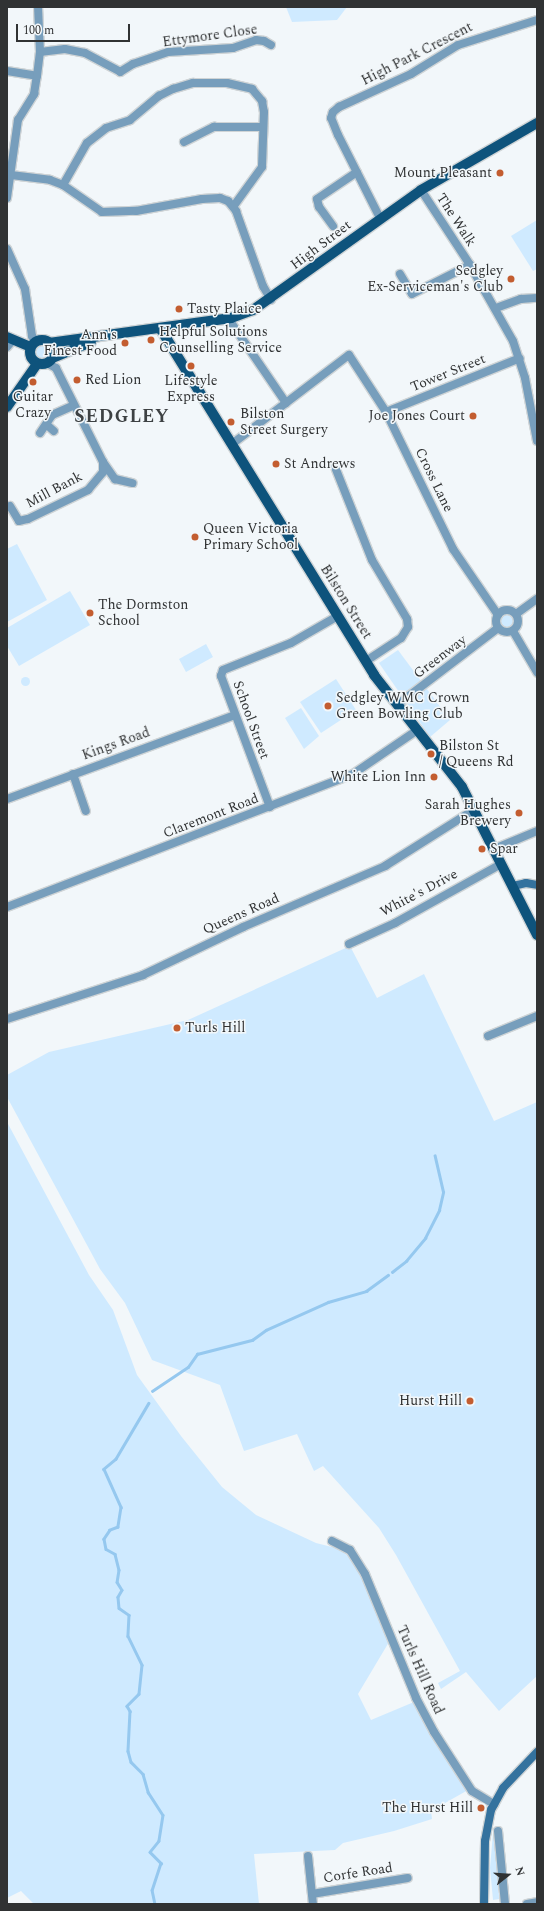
<!DOCTYPE html>
<style>
body{margin:0}
#map{position:relative;width:544px;height:1911px;overflow:hidden;background:#f2f7fa;font-family:Spectral,serif}
div>[style]{position:absolute}
.green>*{inset:0;background:#cfeaff}
.round{border-radius:50%}
.stream>*{height:2.5px;margin:-1.25px;padding:0 1.25px;transform-origin:1.25px;border-radius:1.25px;background:#95c8ef}
.roads{filter:drop-shadow(1px 0 #cfd4d6) drop-shadow(-1px 0 #cfd4d6) drop-shadow(0 1px #cfd4d6) drop-shadow(0 -1px #cfd4d6)}
.street>*{height:8px;margin:-4px;padding:0 4px;transform-origin:4px;border-radius:4px;background:#779ebc}
.street>.ring{margin:-4px;padding:0;box-sizing:content-box;background:none;border:8px solid #779ebc;border-radius:50%}
.secondary>*{height:8px;margin:-4px;padding:0 4px;transform-origin:4px;border-radius:4px;background:#34729e}
.primary>*{height:10px;margin:-5px;padding:0 5px;transform-origin:5px;border-radius:5px;background:#0e537c}
.primary>.ring{margin:-5px;padding:0;box-sizing:content-box;background:none;border:10px solid #0e537c;border-radius:50%}
.dots>*{width:11px;height:11px;translate:-50% -50%;box-sizing:border-box;border:2px solid #f2f7fa;border-radius:50%}
span{translate:-50% -50%;white-space:nowrap;text-align:center;line-height:1.15;-webkit-text-stroke:3px #f2f7fa;paint-order:stroke}
.street-label{font-size:14px;color:#303233}
.poi-label{font-size:14px;color:#303233}
.right{translate:-100% -50%;text-align:right}
.left{translate:0 -50%;text-align:left}
.district-label{font-size:18px;color:#3d4143;font-weight:700;letter-spacing:1px}
.frame{position:absolute;inset:0;border:8px solid #303233;pointer-events:none}
.north{position:absolute;left:488px;top:1855px;width:40px;height:40px;-webkit-text-stroke:3px #f2f7fa;paint-order:stroke;rotate:73deg;font-size:11px;font-weight:700;line-height:16px;text-align:center;color:#303233}
.north::after{content:'';display:block;margin:auto;width:14px;height:18px;background:#303233;clip-path:polygon(50% 0,100% 100%,50% 72%,0 100%)}
.scale{position:absolute;left:16px;top:24px;width:114px;height:18px;box-sizing:border-box;border:2px solid #303233;border-top:0;padding-left:5px;font-size:12px;line-height:14px;white-space:nowrap;color:#303233;-webkit-text-stroke:3px #f2f7fa;paint-order:stroke}
</style>
<div id="map">
<div class="green">
<div style="clip-path:polygon(286px 7px,347px 7px,337px 20px,292px 22px)"></div>
<div style="clip-path:polygon(537px 220px,537px 269px,533px 271px,511px 236px)"></div>
<div class="round" style="left:33px;top:345px;width:16px;height:16px"></div>
<div style="clip-path:polygon(17px 544px,47px 600px,7px 622px,7px 549px)"></div>
<div style="clip-path:polygon(70px 591px,90px 625px,19px 666px,7px 646px,7px 628px)"></div>
<div class="round" style="left:498px;top:613px;width:16px;height:16px"></div>
<div style="clip-path:polygon(206px 644px,213px 657px,186px 672px,179px 659px)"></div>
<div style="clip-path:polygon(398px 650px,450px 720px,430px 737px,379px 663px)"></div>
<div class="round" style="left:20.5px;top:676.5px;width:9px;height:9px"></div>
<div style="clip-path:polygon(336px 679px,356px 710px,321px 733px,300px 702px)"></div>
<div style="clip-path:polygon(301px 708px,319px 736px,304px 749px,285px 718px)"></div>
<div style="clip-path:polygon(350px 946px,377px 998px,424px 974px,494px 1121px,537px 1102px,537px 1676px,499px 1711px,466px 1672px,441px 1689px,438px 1683px,460px 1671px,396px 1555px,379px 1528px,323px 1466px,314px 1471px,297px 1434px,244px 1451px,220px 1385px,152px 1360px,125px 1303px,100px 1269px,7px 1097px,7px 1075px,49px 1052px,188px 1020px)"></div>
<div style="clip-path:polygon(7px 1122px,89px 1275px,113px 1310px,137px 1375px,181px 1436px,222px 1487px,256px 1515px,316px 1543px,332px 1547px,337px 1546px,355px 1563px,364px 1578px,389px 1642px,358px 1694px,371px 1720px,414px 1702px,468px 1790px,431px 1811px,432px 1819px,394px 1831px,343px 1843px,335px 1850px,254px 1854px,259px 1904px,34px 1904px,21px 1891px,7px 1898px)"></div>
<div style="clip-path:polygon(493px 1833px,497px 1845px,499px 1899px,493px 1900px,490px 1868px)"></div>
</div>
<div class="stream">
<div style="left:392px;top:1272px;width:18px;rotate:-38deg"></div>
<div style="left:406px;top:1261px;width:30px;rotate:-50deg"></div>
<div style="left:425px;top:1238px;width:31px;rotate:-63deg"></div>
<div style="left:439px;top:1210px;width:18px;rotate:-77deg"></div>
<div style="left:443px;top:1192px;width:37px;rotate:-103deg"></div>
<div style="left:152px;top:1391px;width:43px;rotate:-33.7deg"></div>
<div style="left:188px;top:1367px;width:16px;rotate:-55deg"></div>
<div style="left:197px;top:1354px;width:57px;rotate:-14.3deg"></div>
<div style="left:252px;top:1340px;width:17px;rotate:-36deg"></div>
<div style="left:266px;top:1330px;width:68px;rotate:-24.3deg"></div>
<div style="left:328px;top:1302px;width:40px;rotate:-16deg"></div>
<div style="left:366px;top:1291px;width:27px;rotate:-36deg"></div>
<div style="left:149px;top:1403px;width:65px;rotate:120.5deg"></div>
<div style="left:116px;top:1459px;width:16px;rotate:140deg"></div>
<div style="left:104px;top:1469px;width:42px;rotate:65.9deg"></div>
<div style="left:121px;top:1507px;width:20px;rotate:99deg"></div>
<div style="left:118px;top:1527px;width:9px;rotate:159deg"></div>
<div style="left:110px;top:1530px;width:11px;rotate:124deg"></div>
<div style="left:104px;top:1539px;width:10px;rotate:79deg"></div>
<div style="left:106px;top:1549px;width:10px;rotate:29deg"></div>
<div style="left:115px;top:1554px;width:16px;rotate:76deg"></div>
<div style="left:119px;top:1570px;width:12px;rotate:99deg"></div>
<div style="left:117px;top:1582px;width:9px;rotate:58deg"></div>
<div style="left:122px;top:1590px;width:8px;rotate:120deg"></div>
<div style="left:118px;top:1597px;width:11px;rotate:85deg"></div>
<div style="left:119px;top:1608px;width:12px;rotate:35deg"></div>
<div style="left:129px;top:1615px;width:21px;rotate:93deg"></div>
<div style="left:128px;top:1636px;width:32px;rotate:64deg"></div>
<div style="left:142px;top:1665px;width:29px;rotate:96deg"></div>
<div style="left:139px;top:1694px;width:17px;rotate:135deg"></div>
<div style="left:127px;top:1706px;width:6px;rotate:59deg"></div>
<div style="left:130px;top:1711px;width:40px;rotate:92.9deg"></div>
<div style="left:128px;top:1751px;width:11px;rotate:75deg"></div>
<div style="left:131px;top:1762px;width:17px;rotate:45deg"></div>
<div style="left:143px;top:1774px;width:19px;rotate:74deg"></div>
<div style="left:148px;top:1792px;width:27px;rotate:57deg"></div>
<div style="left:163px;top:1815px;width:26px;rotate:99deg"></div>
<div style="left:159px;top:1841px;width:14px;rotate:129deg"></div>
<div style="left:150px;top:1852px;width:16px;rotate:45deg"></div>
<div style="left:161px;top:1863px;width:28px;rotate:108deg"></div>
<div style="left:152px;top:1890px;width:14px;rotate:78deg"></div>
</div>
<div class="roads">
<div class="street">
<div style="left:40px;top:52px;width:25px;rotate:-7deg"></div>
<div style="left:65px;top:49px;width:20px;rotate:11deg"></div>
<div style="left:85px;top:53px;width:40px;rotate:28deg"></div>
<div style="left:120px;top:72px;width:15px;rotate:-32deg"></div>
<div style="left:133px;top:64px;width:37px;rotate:-19deg"></div>
<div style="left:168px;top:52px;width:65px;rotate:-3.5deg"></div>
<div style="left:233px;top:48px;width:24px;rotate:-19deg"></div>
<div style="left:256px;top:40px;width:8px;rotate:7deg"></div>
<div style="left:264px;top:41px;width:8px;rotate:30deg"></div>
<div style="left:7px;top:71px;width:30px;rotate:9deg"></div>
<div style="left:184px;top:142px;width:34px;rotate:-27deg"></div>
<div style="left:214px;top:127px;width:48px"></div>
<div style="left:11px;top:175px;width:39px;rotate:7deg"></div>
<div style="left:50px;top:180px;width:14px;rotate:21deg"></div>
<div style="left:63px;top:185px;width:47px;rotate:34.7deg"></div>
<div style="left:102px;top:212px;width:34px;rotate:-2deg"></div>
<div style="left:136px;top:211px;width:67px;rotate:-10.3deg"></div>
<div style="left:202px;top:199px;width:18px;rotate:-3deg"></div>
<div style="left:220px;top:198px;width:9px;rotate:21deg"></div>
<div style="left:228px;top:201px;width:13px;rotate:51deg"></div>
<div style="left:236px;top:211px;width:80px;rotate:70.2deg"></div>
<div style="left:263px;top:286px;width:16px;rotate:60deg"></div>
<div style="left:63px;top:185px;width:48px;rotate:-60.3deg"></div>
<div style="left:87px;top:143px;width:24px;rotate:-38deg"></div>
<div style="left:106px;top:128px;width:25px;rotate:-18deg"></div>
<div style="left:130px;top:120px;width:38px;rotate:-40deg"></div>
<div style="left:159px;top:96px;width:16px;rotate:-27deg"></div>
<div style="left:173px;top:89px;width:21px;rotate:-17deg"></div>
<div style="left:193px;top:83px;width:34px"></div>
<div style="left:227px;top:83px;width:26px;rotate:13deg"></div>
<div style="left:252px;top:89px;width:16px;rotate:50deg"></div>
<div style="left:262px;top:101px;width:11px;rotate:80deg"></div>
<div style="left:264px;top:112px;width:55px;rotate:92.1deg"></div>
<div style="left:262px;top:167px;width:49px;rotate:125.9deg"></div>
<div style="left:421px;top:190px;width:90px;rotate:56.8deg"></div>
<div style="left:470px;top:265px;width:87px;rotate:60.5deg"></div>
<div style="left:513px;top:341px;width:39px;rotate:72deg"></div>
<div style="left:525px;top:378px;width:64px;rotate:79.2deg"></div>
<div style="left:7px;top:198px;width:79px;rotate:-82deg"></div>
<div style="left:18px;top:120px;width:31px;rotate:-58deg"></div>
<div style="left:34px;top:94px;width:18px;rotate:-81deg"></div>
<div style="left:37px;top:76px;width:24px;rotate:-83deg"></div>
<div style="left:40px;top:52px;width:45px;rotate:-92.5deg"></div>
<div style="left:380px;top:218px;width:93px;rotate:-116.8deg"></div>
<div style="left:338px;top:135px;width:18px;rotate:-112deg"></div>
<div style="left:331px;top:118px;width:6px;rotate:-72deg"></div>
<div style="left:333px;top:112px;width:8px;rotate:-40deg"></div>
<div style="left:339px;top:107px;width:79px;rotate:-24.6deg"></div>
<div style="left:411px;top:74px;width:55px;rotate:-31.7deg"></div>
<div style="left:458px;top:45px;width:83px;rotate:-17.6deg"></div>
<div style="left:333px;top:226px;width:24px;rotate:-126deg"></div>
<div style="left:319px;top:207px;width:8px;rotate:-104deg"></div>
<div style="left:317px;top:199px;width:48px;rotate:-34deg"></div>
<div style="left:7px;top:249px;width:44px;rotate:65.8deg"></div>
<div style="left:25px;top:289px;width:48px;rotate:81.5deg"></div>
<div style="left:32px;top:336px;width:7px;rotate:56deg"></div>
<div style="left:400px;top:274px;width:23px;rotate:59deg"></div>
<div style="left:412px;top:294px;width:65px;rotate:-26.6deg"></div>
<div style="left:496px;top:308px;width:27px;rotate:-20deg"></div>
<div style="left:521px;top:299px;width:16px;rotate:-4deg"></div>
<div style="left:228px;top:318px;width:103px;rotate:55.7deg"></div>
<div style="left:7px;top:347px;width:8px;rotate:-50deg"></div>
<div style="left:386px;top:412px;width:144px;rotate:-21.9deg"></div>
<div style="left:47px;top:425px;width:9px;rotate:41deg"></div>
<div style="left:40px;top:433px;width:22px;rotate:-56deg"></div>
<div style="left:52px;top:415px;width:24px;rotate:-24deg"></div>
<div style="left:232px;top:444px;width:147px;rotate:-37.3deg"></div>
<div style="left:349px;top:355px;width:68px;rotate:57deg"></div>
<div style="left:386px;top:412px;width:153px;rotate:63.9deg"></div>
<div style="left:453px;top:549px;width:80px;rotate:55.7deg"></div>
<div style="left:103px;top:462px;width:21px;rotate:55deg"></div>
<div style="left:115px;top:479px;width:18px;rotate:13deg"></div>
<div style="left:335px;top:467px;width:100px;rotate:68.3deg"></div>
<div style="left:372px;top:560px;width:69px;rotate:59.3deg"></div>
<div style="left:407px;top:619px;width:8px;rotate:83deg"></div>
<div style="left:408px;top:627px;width:13px;rotate:122deg"></div>
<div style="left:401px;top:638px;width:42px;rotate:146.7deg"></div>
<div style="left:10px;top:506px;width:17px;rotate:59deg"></div>
<div style="left:19px;top:521px;width:9px;rotate:-13deg"></div>
<div style="left:28px;top:519px;width:67px;rotate:-25.8deg"></div>
<div style="left:88px;top:490px;width:23px;rotate:-50deg"></div>
<div style="left:103px;top:472px;width:10px;rotate:-90deg"></div>
<div style="left:103px;top:462px;width:105px;rotate:-116.6deg"></div>
<div style="left:56px;top:368px;width:10px;rotate:-151deg"></div>
<div class="ring" style="left:496px;top:610px;width:14px;height:14px"></div>
<div style="left:516px;top:614px;width:26px;rotate:-36deg"></div>
<div style="left:513px;top:631px;width:48px;rotate:59.7deg"></div>
<div style="left:397px;top:705px;width:127px;rotate:-37.3deg"></div>
<div style="left:73px;top:774px;width:39px;rotate:71deg"></div>
<div style="left:7px;top:799px;width:243px;rotate:-20.2deg"></div>
<div style="left:270px;top:807px;width:140px;rotate:-110.5deg"></div>
<div style="left:221px;top:676px;width:6px;rotate:-72deg"></div>
<div style="left:223px;top:670px;width:73px;rotate:-21.7deg"></div>
<div style="left:291px;top:643px;width:54px;rotate:-29.9deg"></div>
<div style="left:494px;top:849px;width:47px;rotate:-22.7deg"></div>
<div style="left:7px;top:907px;width:371px;rotate:-21deg"></div>
<div style="left:353px;top:774px;width:76px;rotate:-34.3deg"></div>
<div style="left:349px;top:944px;width:51px;rotate:-24.5deg"></div>
<div style="left:395px;top:923px;width:121px;rotate:-29.1deg"></div>
<div style="left:7px;top:1019px;width:143px;rotate:-17.9deg"></div>
<div style="left:143px;top:975px;width:111px;rotate:-25.6deg"></div>
<div style="left:243px;top:927px;width:155px;rotate:-23.2deg"></div>
<div style="left:385px;top:866px;width:107px;rotate:-32.3deg"></div>
<div style="left:488px;top:1036px;width:53px;rotate:-22.2deg"></div>
<div style="left:332px;top:1541px;width:20px;rotate:27deg"></div>
<div style="left:350px;top:1550px;width:28px;rotate:58deg"></div>
<div style="left:365px;top:1574px;width:134px;rotate:67.6deg"></div>
<div style="left:416px;top:1698px;width:38px;rotate:62deg"></div>
<div style="left:434px;top:1732px;width:70px;rotate:57.2deg"></div>
<div style="left:472px;top:1791px;width:26px;rotate:31deg"></div>
<div style="left:498px;top:1831px;width:73px;rotate:84.5deg"></div>
<div style="left:308px;top:1856px;width:48px;rotate:84.1deg"></div>
<div style="left:312px;top:1894px;width:97px;rotate:-9.5deg"></div>
<div style="left:527px;top:1904px;width:10px;rotate:-11deg"></div>
</div>
<div class="secondary">
<div style="left:513px;top:886px;width:13px;rotate:-13deg"></div>
<div style="left:526px;top:883px;width:11px;rotate:10deg"></div>
<div style="left:484px;top:1904px;width:63px;rotate:-89.1deg"></div>
<div style="left:485px;top:1841px;width:32px;rotate:-79deg"></div>
<div style="left:491px;top:1810px;width:25px;rotate:-61deg"></div>
<div style="left:503px;top:1788px;width:50px;rotate:-46.6deg"></div>
</div>
<div class="primary">
<div style="left:160px;top:328px;width:408px;rotate:58.3deg"></div>
<div style="left:374px;top:675px;width:142px;rotate:51.8deg"></div>
<div style="left:462px;top:787px;width:166px;rotate:63.1deg"></div>
<div style="left:7px;top:337px;width:25px;rotate:23deg"></div>
<div class="ring" style="left:30px;top:340px;width:14px;height:14px"></div>
<div style="left:49px;top:343px;width:184px;rotate:-7.8deg"></div>
<div style="left:231px;top:318px;width:23px;rotate:-20deg"></div>
<div style="left:253px;top:310px;width:206px;rotate:-35.5deg"></div>
<div style="left:421px;top:190px;width:134px;rotate:-30deg"></div>
<div style="left:52px;top:358px;width:42px;rotate:-22.3deg"></div>
<div style="left:7px;top:407px;width:52px;rotate:-55.1deg"></div>
</div>
</div>
<div class="dots">
<div style="left:500px;top:173px;background:#c35d30"></div>
<div style="left:511px;top:279px;background:#c35d30"></div>
<div style="left:179px;top:309px;background:#c35d30"></div>
<div style="left:151px;top:340px;background:#c35d30"></div>
<div style="left:125px;top:343px;background:#c35d30"></div>
<div style="left:191px;top:366px;background:#c35d30"></div>
<div style="left:77px;top:380px;background:#c35d30"></div>
<div style="left:33px;top:382px;background:#c35d30"></div>
<div style="left:473px;top:416px;background:#c35d30"></div>
<div style="left:231px;top:422px;background:#c35d30"></div>
<div style="left:276px;top:464px;background:#c35d30"></div>
<div style="left:195px;top:537px;background:#c35d30"></div>
<div style="left:90px;top:613px;background:#c35d30"></div>
<div style="left:328px;top:706px;background:#c35d30"></div>
<div style="left:431px;top:754px;background:#c35d30"></div>
<div style="left:434px;top:777px;background:#c35d30"></div>
<div style="left:519px;top:813px;background:#c35d30"></div>
<div style="left:482px;top:849px;background:#c35d30"></div>
<div style="left:177px;top:1028px;background:#c35d30"></div>
<div style="left:470px;top:1401px;background:#c35d30"></div>
<div style="left:481px;top:1808px;background:#c35d30"></div>
</div>
<div class="street-label">
<span style="left:210px;top:36px;rotate:-8deg">Ettymore Close</span>
<span style="left:417px;top:54px;rotate:-27deg">High Park Crescent</span>
<span style="left:456px;top:220px;rotate:57deg">The Walk</span>
<span style="left:321px;top:245px;rotate:-37deg">High Street</span>
<span style="left:448px;top:373px;rotate:-22deg">Tower Street</span>
<span style="left:434px;top:480px;rotate:64deg">Cross Lane</span>
<span style="left:54px;top:490px;rotate:-28deg">Mill Bank</span>
<span style="left:346px;top:602px;rotate:58deg">Bilston Street</span>
<span style="left:440px;top:657px;rotate:-37deg">Greenway</span>
<span style="left:251px;top:720px;rotate:70deg">School Street</span>
<span style="left:116px;top:744px;rotate:-20deg">Kings Road</span>
<span style="left:211px;top:816px;rotate:-21deg">Claremont Road</span>
<span style="left:419px;top:893px;rotate:-28deg">White's Drive</span>
<span style="left:241px;top:914px;rotate:-24deg">Queens Road</span>
<span style="left:420px;top:1670px;rotate:66deg">Turls Hill Road</span>
<span style="left:358px;top:1873px;rotate:-9deg">Corfe Road</span>
</div>
<div class="poi-label">
<span class="right" style="left:492px;top:173px">Mount Pleasant</span>
<span class="right" style="left:503px;top:279px">Sedgley<br>Ex-Serviceman's Club</span>
<span class="left" style="left:187px;top:309px">Tasty Plaice</span>
<span class="left" style="left:159px;top:340px">Helpful Solutions<br>Counselling Service</span>
<span class="right" style="left:117px;top:343px">Ann's<br>Finest Food</span>
<span class="left" style="left:85px;top:380px">Red Lion</span>
<span style="left:191px;top:389px">Lifestyle<br>Express</span>
<span style="left:33px;top:405px">Guitar<br>Crazy</span>
<span class="left" style="left:240px;top:422px">Bilston<br>Street Surgery</span>
<span class="right" style="left:465px;top:416px">Joe Jones Court</span>
<span class="left" style="left:284px;top:464px">St Andrews</span>
<span class="left" style="left:203px;top:537px">Queen Victoria<br>Primary School</span>
<span class="left" style="left:98px;top:613px">The Dormston<br>School</span>
<span class="left" style="left:336px;top:706px">Sedgley WMC Crown<br>Green Bowling Club</span>
<span class="left" style="left:439px;top:754px">Bilston St<br>/ Queens Rd</span>
<span class="right" style="left:426px;top:777px">White Lion Inn</span>
<span class="right" style="left:511px;top:813px">Sarah Hughes<br>Brewery</span>
<span class="left" style="left:490px;top:849px">Spar</span>
<span class="left" style="left:185px;top:1028px">Turls Hill</span>
<span class="right" style="left:462px;top:1401px">Hurst Hill</span>
<span class="right" style="left:473px;top:1808px">The Hurst Hill</span>
</div>
<div class="district-label">
<span style="left:122px;top:417px">SEDGLEY</span>
</div>
<div class="frame"></div>
<div class="north">N</div>
<div class="scale">100 m</div>
</div>
